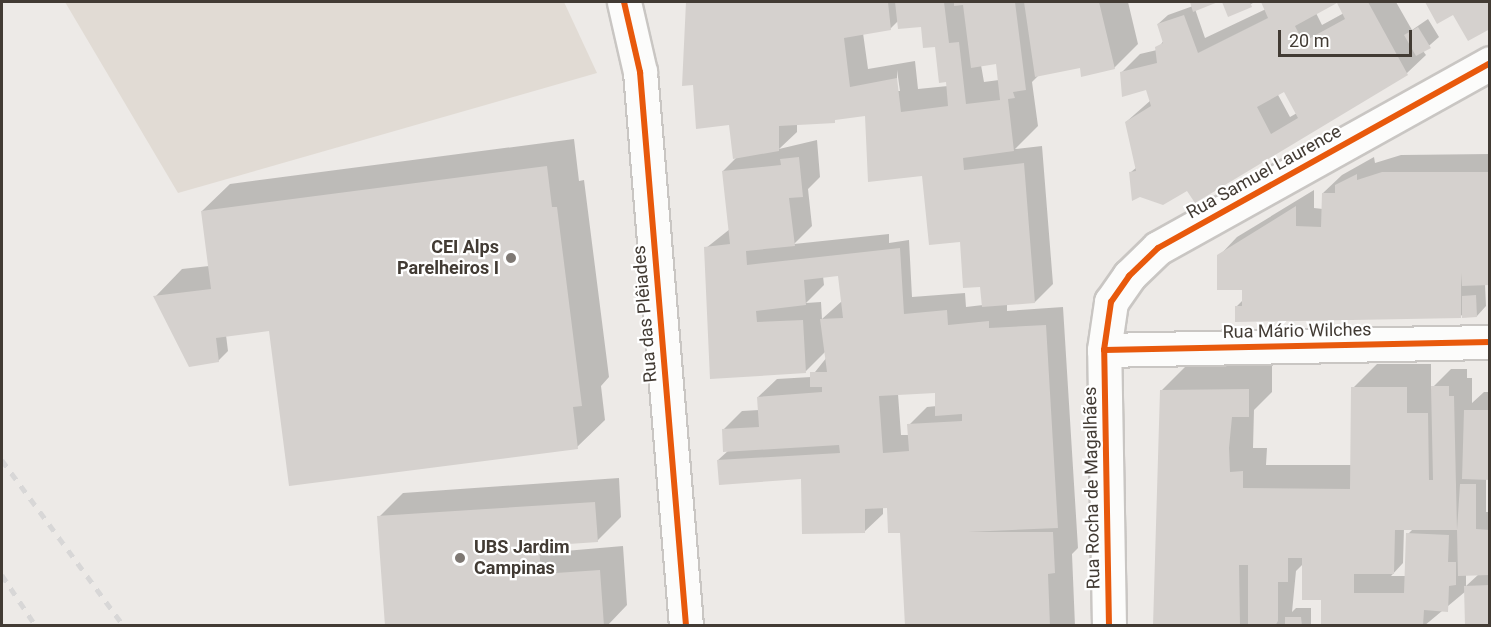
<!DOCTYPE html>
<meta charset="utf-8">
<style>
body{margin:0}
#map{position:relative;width:1491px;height:627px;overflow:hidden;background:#edeae7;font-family:Roboto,sans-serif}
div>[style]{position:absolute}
.residential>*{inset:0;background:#e1dbd4}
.shadow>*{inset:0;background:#0003}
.building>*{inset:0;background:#d5d1ce}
.roads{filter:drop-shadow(2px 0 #c9c6c3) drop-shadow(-2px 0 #c9c6c3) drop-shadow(0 2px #c9c6c3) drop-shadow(0 -2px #c9c6c3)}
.minor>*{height:33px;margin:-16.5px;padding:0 16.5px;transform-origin:16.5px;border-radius:16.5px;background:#fcfcfb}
.rail>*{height:4.5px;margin-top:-2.25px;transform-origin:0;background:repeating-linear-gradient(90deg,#d8d7d7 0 8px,transparent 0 16px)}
.cycleway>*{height:6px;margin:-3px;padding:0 3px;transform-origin:3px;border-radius:3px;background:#e8590c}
.dots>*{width:16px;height:16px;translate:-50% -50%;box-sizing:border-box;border:3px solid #fff;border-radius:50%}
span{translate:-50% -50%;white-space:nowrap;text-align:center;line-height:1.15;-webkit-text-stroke:4.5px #fff;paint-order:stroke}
.street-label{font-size:18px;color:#423b34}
.poi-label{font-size:18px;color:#423b34;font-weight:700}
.right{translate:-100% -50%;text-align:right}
.left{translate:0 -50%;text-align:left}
.frame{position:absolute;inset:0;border:3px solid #423b34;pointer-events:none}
.scale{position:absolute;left:1278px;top:30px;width:134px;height:27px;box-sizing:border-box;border:3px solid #423b34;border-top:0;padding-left:8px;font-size:18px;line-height:21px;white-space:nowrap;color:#423b34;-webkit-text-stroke:4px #fff;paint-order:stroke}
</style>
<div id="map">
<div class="residential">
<div style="clip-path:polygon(65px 2px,564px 2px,597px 73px,178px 193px)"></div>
</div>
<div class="shadow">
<div style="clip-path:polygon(evenodd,687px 2px,1128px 2px,1138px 44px,1114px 68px,1081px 66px,1040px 74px,1032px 82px,1038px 126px,1015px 149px,1042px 146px,1053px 284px,1035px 302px,1007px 304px,1007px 311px,1063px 307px,1078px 548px,1072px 554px,1075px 626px,907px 626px,902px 531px,888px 507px,883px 507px,883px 514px,864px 532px,802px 478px,718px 460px,729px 450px,724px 429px,742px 411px,759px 410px,758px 397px,777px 379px,811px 377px,827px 357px,826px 351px,806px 371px,712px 377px,706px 248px,730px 229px,723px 171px,738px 156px,731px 123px,695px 84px,684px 84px,687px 2px,899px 20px,922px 25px,936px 45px,948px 86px,918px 89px,915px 61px,868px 69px,863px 33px,890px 29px,899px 20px,687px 2px,997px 63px,999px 80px,984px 82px,981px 65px,997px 63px,687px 2px,897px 70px,900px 91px,897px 91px,897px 70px,687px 2px,866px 115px,924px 176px,961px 240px,982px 285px,983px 305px,966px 307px,965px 293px,912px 297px,909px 240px,889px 243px,889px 234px,794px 244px,812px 226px,808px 189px,820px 177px,817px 140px,779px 149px,797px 132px,797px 124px,866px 115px,687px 2px,839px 274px,842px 301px,822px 319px,821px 302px,806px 303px,824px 285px,823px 276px,839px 274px,687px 2px,936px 391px,937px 406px,927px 407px,909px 425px,909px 435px,901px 435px,898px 394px,936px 391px)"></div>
<div style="clip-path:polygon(evenodd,1191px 2px,1214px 2px,1195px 9px,1205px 38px,1266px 9px,1263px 2px,1337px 2px,1316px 13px,1322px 25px,1344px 13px,1338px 2px,1396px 2px,1412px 30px,1428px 19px,1439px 37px,1423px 51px,1426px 55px,1407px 73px,1195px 201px,1188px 189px,1131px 172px,1137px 167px,1126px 122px,1151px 100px,1147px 88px,1121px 73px,1140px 54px,1157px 50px,1164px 40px,1158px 24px,1168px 15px,1193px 6px,1191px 2px,1284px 90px,1297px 113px,1290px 117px,1277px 93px,1284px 90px)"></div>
<div style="clip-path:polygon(1223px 2px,1255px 2px,1228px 15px)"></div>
<div style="clip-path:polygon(1427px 2px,1490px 2px,1490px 27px,1453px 13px,1438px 22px)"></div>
<div style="clip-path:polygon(574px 139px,579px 181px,584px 180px,609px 377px,601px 386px,605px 420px,577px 447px,270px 329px,226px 335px,228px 351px,218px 361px,155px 297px,182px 269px,209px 266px,202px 211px,230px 184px)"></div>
<div style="clip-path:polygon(1490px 154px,1490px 284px,1485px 284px,1486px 306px,1477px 316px,1237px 306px,1243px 300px,1243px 289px,1219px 256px,1237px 237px,1314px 190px,1314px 208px,1323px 209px,1323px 193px,1342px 175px,1374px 157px,1375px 163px,1401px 155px)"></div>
<div style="clip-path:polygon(evenodd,1377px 364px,1431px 364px,1431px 389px,1451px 369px,1467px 369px,1467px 378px,1472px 378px,1472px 403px,1484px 392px,1490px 392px,1490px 478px,1486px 478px,1486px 512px,1490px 512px,1490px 626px,1466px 591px,1424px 626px,1322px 626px,1322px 598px,1303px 564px,1296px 571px,1292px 612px,1296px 608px,1311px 608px,1311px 626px,1154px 626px,1161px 391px,1185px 367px,1272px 365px,1272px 392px,1254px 410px,1253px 448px,1267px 448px,1266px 465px,1352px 465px,1353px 388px,1377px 364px,1404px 528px,1414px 528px,1408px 534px,1407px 576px,1391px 576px,1403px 563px,1404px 528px,1377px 364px,1466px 574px,1479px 574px,1466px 586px,1466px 574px)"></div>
<div style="clip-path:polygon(619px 478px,621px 517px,597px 541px,564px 543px,565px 551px,623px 546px,627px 605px,607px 626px,387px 626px,379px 517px,403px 493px)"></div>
</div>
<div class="building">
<div style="clip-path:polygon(686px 2px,888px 2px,891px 30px,844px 38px,850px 87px,897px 78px,901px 112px,948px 106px,946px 82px,939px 83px,935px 47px,923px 48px,921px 27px,898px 29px,895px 2px,944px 2px,949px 43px,959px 42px,966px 104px,1000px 100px,996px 64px,971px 68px,963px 5px,954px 6px,954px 2px,1015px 2px,1026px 90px,1013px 92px,1015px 98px,1008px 99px,1014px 151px,963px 158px,964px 170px,1024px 163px,1035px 303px,982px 307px,980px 287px,963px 288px,960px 242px,929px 245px,922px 176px,868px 182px,865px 116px,835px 120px,835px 123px,779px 126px,779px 151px,733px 159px,729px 125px,696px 129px,693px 85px,682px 86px)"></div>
<div style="clip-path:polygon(1024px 2px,1099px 2px,1115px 69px,1081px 77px,1080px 68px,1035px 77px)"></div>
<div style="clip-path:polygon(1190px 2px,1218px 2px,1193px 12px)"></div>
<div style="clip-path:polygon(1222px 2px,1250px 2px,1252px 7px,1228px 17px)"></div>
<div style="clip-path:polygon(evenodd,1261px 2px,1368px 2px,1408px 75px,1195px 203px,1187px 191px,1163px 205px,1140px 197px,1132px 201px,1129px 172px,1136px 171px,1125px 122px,1151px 106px,1146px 90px,1122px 97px,1120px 72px,1157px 63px,1155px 47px,1163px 43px,1157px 24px,1184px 15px,1198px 53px,1268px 18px,1261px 2px,1337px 3px,1345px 19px,1303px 42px,1295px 26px,1337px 3px,1261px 2px,1284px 92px,1298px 118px,1271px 134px,1257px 107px,1284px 92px)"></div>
<div style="clip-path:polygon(1425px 2px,1490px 2px,1490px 29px,1468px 41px,1453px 15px,1437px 24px)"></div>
<div style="clip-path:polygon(1418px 27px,1431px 48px,1416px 56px,1404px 35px)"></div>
<div style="clip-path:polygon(evenodd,799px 157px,803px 197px,789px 198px,795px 246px,746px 251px,747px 265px,900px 248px,904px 314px,947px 310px,948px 325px,989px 321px,989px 328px,1046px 325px,1058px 528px,968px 532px,1053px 532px,1055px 573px,1048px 574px,1050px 626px,905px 626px,900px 533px,888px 533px,887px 508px,865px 509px,865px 533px,802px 534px,801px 479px,719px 485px,717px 460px,840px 453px,839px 445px,723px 452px,722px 429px,759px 427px,757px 397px,822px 392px,822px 387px,810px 387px,810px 372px,827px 372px,820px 319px,843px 318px,838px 276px,804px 280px,806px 305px,756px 311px,757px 322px,803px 320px,806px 373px,710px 379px,704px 247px,730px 244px,722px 171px,781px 165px,780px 159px,799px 157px,935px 393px,935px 416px,962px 414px,962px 421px,907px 424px,909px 451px,883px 453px,879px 396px,935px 393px)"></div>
<div style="clip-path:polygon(547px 166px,552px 207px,557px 207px,582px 406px,573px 407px,578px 449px,289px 486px,269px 331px,216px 338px,219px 362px,189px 367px,153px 296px,211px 289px,201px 211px)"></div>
<div style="clip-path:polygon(1382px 172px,1490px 172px,1490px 285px,1462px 286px,1461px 273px,1461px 318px,1235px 322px,1235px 306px,1242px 306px,1242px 290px,1217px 290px,1217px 255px,1296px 206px,1296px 226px,1321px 227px,1322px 193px,1335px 193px,1335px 185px,1357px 174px,1357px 180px)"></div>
<div style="clip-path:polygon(1476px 295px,1477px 317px,1462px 318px,1462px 296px)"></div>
<div style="clip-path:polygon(1431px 386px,1449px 386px,1449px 396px,1454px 396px,1457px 530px,1460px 484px,1476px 484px,1476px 529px,1490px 530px,1490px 575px,1458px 576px,1457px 530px,1395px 530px,1394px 574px,1354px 574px,1354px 593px,1404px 593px,1406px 533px,1449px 535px,1448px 562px,1456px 562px,1456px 585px,1449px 586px,1448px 612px,1424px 610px,1423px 626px,1321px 626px,1321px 600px,1302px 600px,1302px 558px,1288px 558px,1288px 582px,1278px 582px,1278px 621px,1275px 626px,1248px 626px,1248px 565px,1239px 565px,1240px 626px,1153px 626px,1160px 390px,1249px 389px,1249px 417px,1232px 417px,1229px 448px,1230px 472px,1243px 471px,1243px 488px,1350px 489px,1351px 387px,1407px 387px,1407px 413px,1428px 413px,1429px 480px,1433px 480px)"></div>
<div style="clip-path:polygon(1464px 410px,1490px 410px,1490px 480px,1462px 479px)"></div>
<div style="clip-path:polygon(595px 502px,598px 542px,539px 546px,541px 574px,600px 570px,604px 626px,385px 626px,377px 516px)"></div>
<div style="clip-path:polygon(1490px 585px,1490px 626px,1465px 626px,1464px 586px)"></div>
<div style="clip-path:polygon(1285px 617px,1301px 617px,1302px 626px,1285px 626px)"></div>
</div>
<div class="roads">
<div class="minor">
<div style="left:624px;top:2px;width:72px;rotate:77.1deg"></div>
<div style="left:640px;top:72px;width:556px;rotate:85.25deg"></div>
<div style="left:1104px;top:350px;width:386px;rotate:-1.2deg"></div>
<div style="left:1109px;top:626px;width:276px;rotate:-91deg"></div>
<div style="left:1104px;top:350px;width:49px;rotate:-81.7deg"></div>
<div style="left:1111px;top:302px;width:32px;rotate:-55deg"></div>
<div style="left:1129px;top:276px;width:40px;rotate:-44deg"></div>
<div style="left:1158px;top:248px;width:380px;rotate:-29.1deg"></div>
</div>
</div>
<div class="rail">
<div style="left:2px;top:460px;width:206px;rotate:53.7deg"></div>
<div style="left:2px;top:575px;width:61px;rotate:56.3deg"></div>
</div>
<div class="cycleway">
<div style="left:624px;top:2px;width:72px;rotate:77.1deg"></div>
<div style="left:640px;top:72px;width:556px;rotate:85.25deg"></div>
<div style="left:1104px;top:350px;width:386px;rotate:-1.2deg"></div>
<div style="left:1109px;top:626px;width:276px;rotate:-91deg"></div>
<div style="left:1104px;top:350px;width:49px;rotate:-81.7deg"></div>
<div style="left:1111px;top:302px;width:32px;rotate:-55deg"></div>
<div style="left:1129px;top:276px;width:40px;rotate:-44deg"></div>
<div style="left:1158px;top:248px;width:380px;rotate:-29.1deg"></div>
</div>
<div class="dots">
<div style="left:511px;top:258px;background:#7e7873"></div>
<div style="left:460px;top:558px;background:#7e7873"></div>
</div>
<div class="street-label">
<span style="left:1264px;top:172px;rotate:-29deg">Rua Samuel Laurence</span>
<span style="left:645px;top:314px;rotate:-95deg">Rua das Plêiades</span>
<span style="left:1297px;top:331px;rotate:-1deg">Rua Mário Wilches</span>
<span style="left:1092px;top:488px;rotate:-91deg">Rua Rocha de Magalhães</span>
</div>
<div class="poi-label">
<span class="right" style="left:499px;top:258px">CEI Alps<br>Parelheiros I</span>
<span class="left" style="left:474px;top:558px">UBS Jardim<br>Campinas</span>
</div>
<div class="frame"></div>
<div class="scale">20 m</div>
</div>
